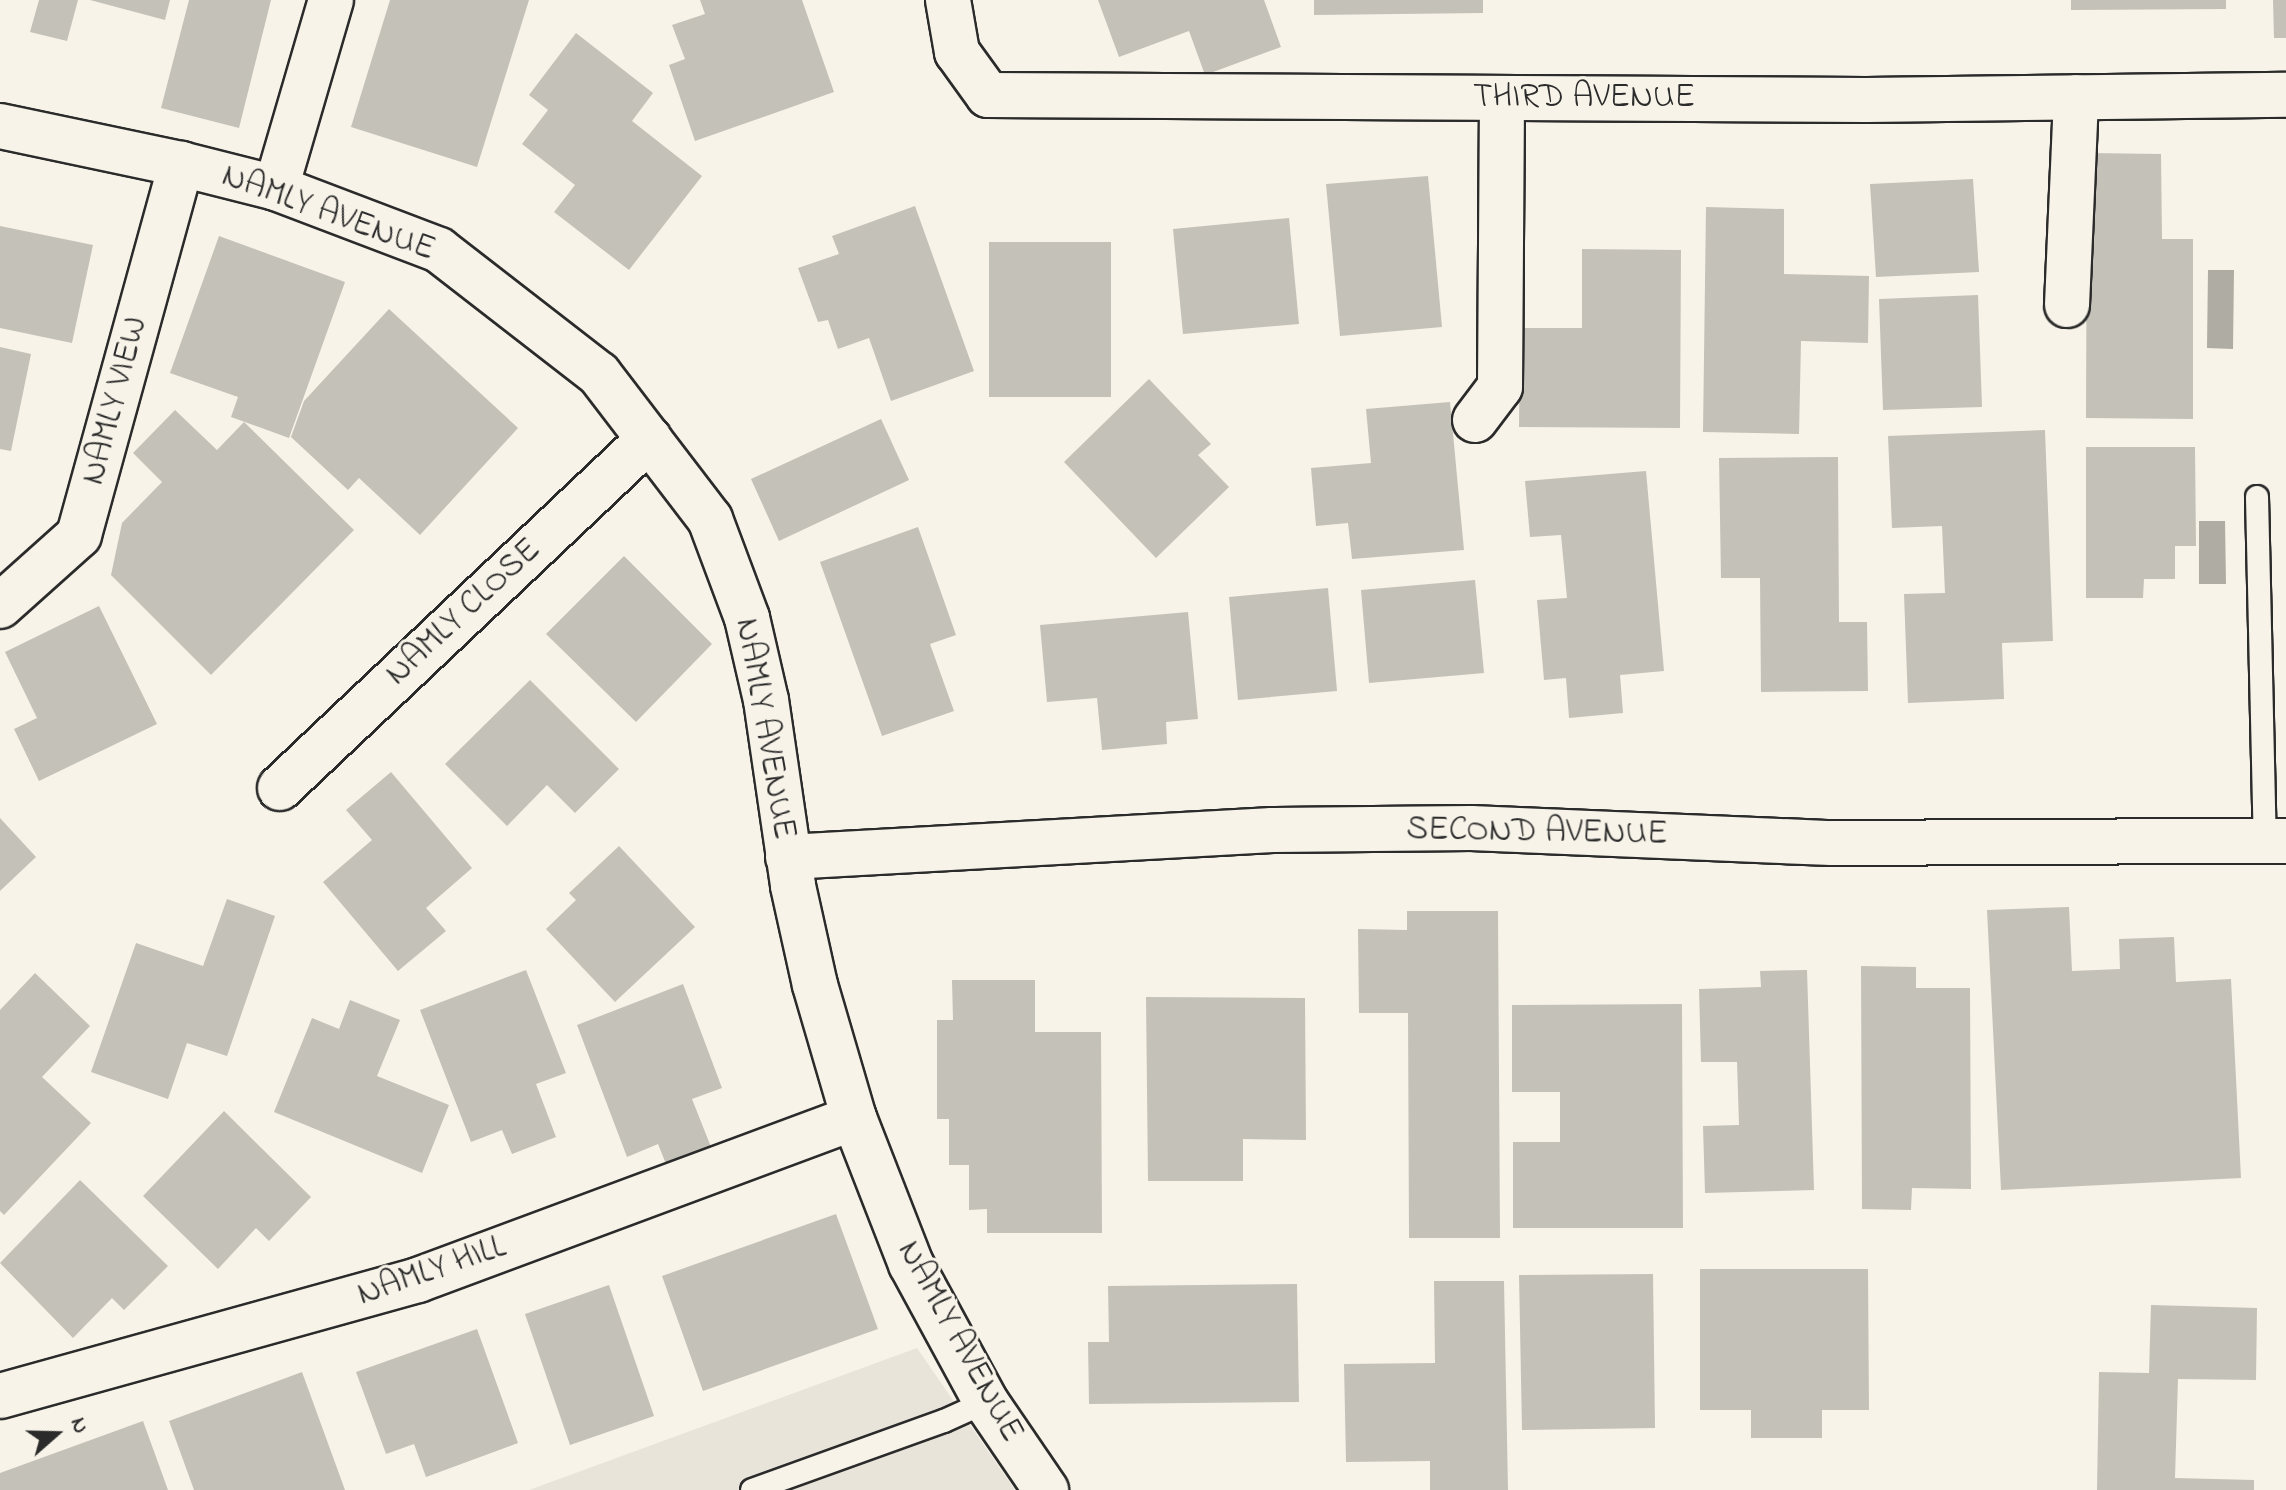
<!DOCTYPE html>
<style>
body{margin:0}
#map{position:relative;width:2286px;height:1490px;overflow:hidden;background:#f7f3e8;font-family:"Indie Flower",sans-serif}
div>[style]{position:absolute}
.built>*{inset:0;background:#e8e4da}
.water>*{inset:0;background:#afaca4}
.building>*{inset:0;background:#c4c1b9}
.roads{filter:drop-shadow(2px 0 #2b2b2b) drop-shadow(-2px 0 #2b2b2b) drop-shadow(0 2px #2b2b2b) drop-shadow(0 -2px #2b2b2b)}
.service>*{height:22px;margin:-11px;padding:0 11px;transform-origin:11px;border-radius:11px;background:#f7f3e8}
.minor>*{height:44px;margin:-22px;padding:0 22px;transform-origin:22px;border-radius:22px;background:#f7f3e8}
span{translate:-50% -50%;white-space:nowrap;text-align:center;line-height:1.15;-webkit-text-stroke:6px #f7f3e8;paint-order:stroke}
.street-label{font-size:34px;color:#2b2b2b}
.north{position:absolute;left:16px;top:1394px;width:80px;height:80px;-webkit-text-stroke:6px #f7f3e8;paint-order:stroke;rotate:70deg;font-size:22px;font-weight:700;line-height:32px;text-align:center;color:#2b2b2b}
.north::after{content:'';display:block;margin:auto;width:28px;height:36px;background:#2b2b2b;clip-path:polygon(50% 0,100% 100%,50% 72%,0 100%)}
</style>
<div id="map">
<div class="built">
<div style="clip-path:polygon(917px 1348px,1015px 1490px,529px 1490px)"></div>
</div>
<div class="water">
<div style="clip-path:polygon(2208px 270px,2234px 270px,2233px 349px,2207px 348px)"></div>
<div style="clip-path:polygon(2199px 521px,2225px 521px,2226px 584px,2199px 584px)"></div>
</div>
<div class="building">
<div style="clip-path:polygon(39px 0,78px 0,67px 41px,30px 32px)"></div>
<div style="clip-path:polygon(90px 0,170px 0,165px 20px)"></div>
<div style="clip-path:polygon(189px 0,271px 0,239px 128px,161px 108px)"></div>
<div style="clip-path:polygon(390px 0,529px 0,477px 167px,351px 127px)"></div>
<div style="clip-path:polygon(700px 0,802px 0,834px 92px,695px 141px,669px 65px,685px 59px,672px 25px,705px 14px)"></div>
<div style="clip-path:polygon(1098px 0,1264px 0,1281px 47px,1205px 75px,1189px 31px,1119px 57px)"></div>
<div style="clip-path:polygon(1314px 0,1483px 0,1483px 13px,1314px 15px)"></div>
<div style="clip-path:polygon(2071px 0,2226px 0,2226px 9px,2071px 10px)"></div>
<div style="clip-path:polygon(2273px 0,2286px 0,2286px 38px,2274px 38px)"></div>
<div style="clip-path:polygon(576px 33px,653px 93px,632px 121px,702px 176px,629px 270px,554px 212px,575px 185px,522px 144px,548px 110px,529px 95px)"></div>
<div style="clip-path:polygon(2087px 153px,2161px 154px,2162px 239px,2193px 239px,2193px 419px,2086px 418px)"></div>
<div style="clip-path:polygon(1428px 176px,1442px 327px,1340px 336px,1326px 184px)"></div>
<div style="clip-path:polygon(1973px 179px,1979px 272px,1876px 277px,1870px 184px)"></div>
<div style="clip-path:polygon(915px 206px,974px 371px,891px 401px,869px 338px,838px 349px,828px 320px,818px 322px,798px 268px,839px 254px,832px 236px)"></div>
<div style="clip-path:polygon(1706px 207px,1784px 209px,1784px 274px,1869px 276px,1868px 343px,1801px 341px,1799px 434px,1703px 432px)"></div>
<div style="clip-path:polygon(1289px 218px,1299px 324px,1183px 334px,1173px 229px)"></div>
<div style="clip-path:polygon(0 226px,93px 245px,72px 343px,0 328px)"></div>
<div style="clip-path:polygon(219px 236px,345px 282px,289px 438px,231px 417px,238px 397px,170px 373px)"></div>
<div style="clip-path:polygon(989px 242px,1111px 242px,1111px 397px,989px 397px)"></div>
<div style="clip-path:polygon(1582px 249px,1681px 250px,1680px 428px,1519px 427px,1520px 328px,1582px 328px)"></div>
<div style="clip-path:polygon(1978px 295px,1982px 407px,1883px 410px,1879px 299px)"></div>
<div style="clip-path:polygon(389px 309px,518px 428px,420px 535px,359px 478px,348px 490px,291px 437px,304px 401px)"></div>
<div style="clip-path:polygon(0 347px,31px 354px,11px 451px,0 449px)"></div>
<div style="clip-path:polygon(1149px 379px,1211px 444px,1198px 455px,1229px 487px,1156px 558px,1064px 462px)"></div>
<div style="clip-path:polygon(1450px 402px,1464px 550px,1352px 559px,1348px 523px,1316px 526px,1311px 468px,1371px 463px,1366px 409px)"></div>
<div style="clip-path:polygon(175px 410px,217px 450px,244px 422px,354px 530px,211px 675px,111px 575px,122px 523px,162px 482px,133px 453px)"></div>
<div style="clip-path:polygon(881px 419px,909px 480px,779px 541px,751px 479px)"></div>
<div style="clip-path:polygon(2045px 430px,2053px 641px,2002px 643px,2004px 699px,1908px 703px,1904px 594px,1945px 593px,1942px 526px,1892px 528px,1888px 436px)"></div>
<div style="clip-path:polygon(2086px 447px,2195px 447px,2196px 546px,2175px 546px,2175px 579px,2144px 579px,2143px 598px,2086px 598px)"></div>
<div style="clip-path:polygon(1838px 457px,1839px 622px,1867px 622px,1868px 691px,1761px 692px,1760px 578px,1721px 578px,1719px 458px)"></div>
<div style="clip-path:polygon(1646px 471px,1664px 671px,1620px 675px,1623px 713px,1569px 718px,1566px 678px,1544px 680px,1537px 600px,1567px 598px,1561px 535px,1530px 537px,1525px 481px)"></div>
<div style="clip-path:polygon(918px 527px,956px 635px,930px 644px,954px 711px,882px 736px,820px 562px)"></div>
<div style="clip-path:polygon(624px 556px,712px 644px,636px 722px,546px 634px)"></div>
<div style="clip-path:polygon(1475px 580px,1484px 673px,1369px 683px,1361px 590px)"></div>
<div style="clip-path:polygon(1328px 588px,1337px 691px,1238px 700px,1229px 597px)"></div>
<div style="clip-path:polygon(99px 606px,157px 724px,39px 781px,14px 729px,37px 718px,5px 652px)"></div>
<div style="clip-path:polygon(1188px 612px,1198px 719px,1166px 722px,1167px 744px,1102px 750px,1097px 698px,1047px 702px,1040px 625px)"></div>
<div style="clip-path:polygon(530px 680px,619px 769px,575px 813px,547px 785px,507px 826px,445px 764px)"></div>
<div style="clip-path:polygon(391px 772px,472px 868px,426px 908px,446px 931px,398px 971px,323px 882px,372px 840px,346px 810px)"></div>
<div style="clip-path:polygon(0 818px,36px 857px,0 891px)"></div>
<div style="clip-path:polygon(619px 846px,695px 927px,615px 1002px,546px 929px,576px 900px,569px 893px)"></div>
<div style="clip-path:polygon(227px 899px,275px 916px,227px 1056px,187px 1043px,168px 1099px,91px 1072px,136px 943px,203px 966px)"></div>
<div style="clip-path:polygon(2069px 907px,2072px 971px,2120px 969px,2119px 939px,2174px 937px,2176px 982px,2231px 979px,2241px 1178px,2001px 1190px,1987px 910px)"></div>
<div style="clip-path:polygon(1407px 911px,1498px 911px,1500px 1238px,1409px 1238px,1408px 1013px,1359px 1013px,1358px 929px,1407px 930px)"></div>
<div style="clip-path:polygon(1861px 966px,1916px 967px,1916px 988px,1970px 988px,1971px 1189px,1912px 1188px,1911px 1210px,1862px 1209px)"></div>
<div style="clip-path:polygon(526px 970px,566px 1073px,536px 1084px,556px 1137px,512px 1154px,502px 1130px,471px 1142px,420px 1010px)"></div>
<div style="clip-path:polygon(1807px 970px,1814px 1190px,1705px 1193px,1703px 1126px,1739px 1125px,1737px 1062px,1701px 1062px,1699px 989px,1761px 987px,1760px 971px)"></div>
<div style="clip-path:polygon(35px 973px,90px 1026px,42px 1077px,91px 1123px,4px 1215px,0 1211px,0 1010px)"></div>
<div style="clip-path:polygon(952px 980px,1035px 980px,1035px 1032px,1101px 1032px,1102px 1233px,987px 1233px,987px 1209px,969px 1210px,969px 1165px,949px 1165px,949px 1119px,937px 1119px,937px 1020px,953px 1020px)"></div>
<div style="clip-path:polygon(683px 984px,722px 1088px,692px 1099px,713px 1152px,668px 1169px,658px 1144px,627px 1157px,577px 1025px)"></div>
<div style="clip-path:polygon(1146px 997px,1305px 998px,1306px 1140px,1243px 1139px,1243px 1181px,1148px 1181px)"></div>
<div style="clip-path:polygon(350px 1000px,400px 1020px,377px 1076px,449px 1105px,422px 1173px,274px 1112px,312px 1018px,339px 1029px)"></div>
<div style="clip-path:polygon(1682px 1004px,1683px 1228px,1513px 1228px,1513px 1142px,1560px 1142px,1560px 1092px,1512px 1092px,1512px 1005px)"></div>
<div style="clip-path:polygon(224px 1111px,311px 1197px,269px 1241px,256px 1228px,218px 1269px,143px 1196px)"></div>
<div style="clip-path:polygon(80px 1180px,168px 1266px,124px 1310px,112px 1298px,73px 1338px,0 1263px)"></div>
<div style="clip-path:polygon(836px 1214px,878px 1329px,703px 1391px,662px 1276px)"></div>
<div style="clip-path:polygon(1700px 1269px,1868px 1269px,1869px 1410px,1822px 1410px,1822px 1438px,1751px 1438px,1751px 1410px,1700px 1410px)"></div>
<div style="clip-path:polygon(1653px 1274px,1655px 1428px,1522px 1430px,1519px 1275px)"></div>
<div style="clip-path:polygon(1434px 1281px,1504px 1281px,1508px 1490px,1430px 1490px,1430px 1461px,1346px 1462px,1344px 1364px,1435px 1363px)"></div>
<div style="clip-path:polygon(1297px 1284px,1299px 1402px,1089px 1404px,1088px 1342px,1109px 1342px,1108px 1286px)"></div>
<div style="clip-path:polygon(609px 1285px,654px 1416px,570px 1445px,525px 1314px)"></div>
<div style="clip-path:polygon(2151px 1305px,2257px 1308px,2256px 1380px,2178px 1379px,2175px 1478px,2254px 1480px,2254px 1490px,2097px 1490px,2099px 1372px,2149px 1373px)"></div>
<div style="clip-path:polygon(477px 1329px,518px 1443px,426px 1477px,414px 1444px,386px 1454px,356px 1372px)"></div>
<div style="clip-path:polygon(302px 1372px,345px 1490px,194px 1490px,169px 1421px)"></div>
<div style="clip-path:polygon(143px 1421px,168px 1490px,0 1490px,0 1473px)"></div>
</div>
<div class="roads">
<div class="service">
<div style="left:2257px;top:497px;width:344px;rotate:88.7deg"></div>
<div style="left:752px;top:1490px;width:204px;rotate:-19.8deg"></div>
<div style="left:944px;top:1421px;width:46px;rotate:-24.3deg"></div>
</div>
<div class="minor">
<div style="left:948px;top:0;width:53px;rotate:80.2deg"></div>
<div style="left:957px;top:52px;width:53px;rotate:54.2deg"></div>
<div style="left:988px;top:95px;width:878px;rotate:0.33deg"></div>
<div style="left:1866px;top:100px;width:420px;rotate:-0.7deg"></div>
<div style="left:0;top:126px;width:185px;rotate:11.9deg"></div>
<div style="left:181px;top:164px;width:98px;rotate:14.2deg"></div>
<div style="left:276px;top:188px;width:174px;rotate:20.8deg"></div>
<div style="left:439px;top:250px;width:202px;rotate:37.8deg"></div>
<div style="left:599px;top:374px;width:183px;rotate:52.6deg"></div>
<div style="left:710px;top:519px;width:106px;rotate:69.5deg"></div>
<div style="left:747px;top:618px;width:84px;rotate:77deg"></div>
<div style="left:766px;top:700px;width:188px;rotate:81.7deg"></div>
<div style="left:793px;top:886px;width:101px;rotate:77.5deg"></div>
<div style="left:815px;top:985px;width:139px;rotate:73.7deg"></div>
<div style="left:854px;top:1118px;width:157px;rotate:68.7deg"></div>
<div style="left:911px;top:1264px;width:157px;rotate:61.5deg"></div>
<div style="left:986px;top:1402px;width:107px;rotate:55.7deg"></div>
<div style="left:276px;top:188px;width:196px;rotate:-73.7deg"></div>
<div style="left:2067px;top:305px;width:208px;rotate:-87.5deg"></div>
<div style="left:1475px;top:420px;width:41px;rotate:-52.9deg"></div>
<div style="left:1500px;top:387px;width:289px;rotate:-89.6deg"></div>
<div style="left:0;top:606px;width:106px;rotate:-41.9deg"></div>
<div style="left:79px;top:535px;width:385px;rotate:-74.6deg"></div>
<div style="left:280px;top:788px;width:508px;rotate:-43.4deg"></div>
<div style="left:788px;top:857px;width:485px;rotate:-3.2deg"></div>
<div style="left:1272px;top:830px;width:199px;rotate:-0.6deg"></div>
<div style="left:1471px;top:828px;width:361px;rotate:2.4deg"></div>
<div style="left:1832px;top:843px;width:454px;rotate:-0.3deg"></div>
<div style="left:0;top:1396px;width:434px;rotate:-15.5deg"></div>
<div style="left:418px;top:1280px;width:465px;rotate:-20.4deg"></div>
</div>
</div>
<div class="street-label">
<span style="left:1584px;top:99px">THIRD AVENUE</span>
<span style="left:328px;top:214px;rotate:20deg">NAMLY AVENUE</span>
<span style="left:116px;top:401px;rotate:-75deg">NAMLY VIEW</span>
<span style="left:464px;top:613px;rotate:-43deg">NAMLY CLOSE</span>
<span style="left:764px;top:729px;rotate:80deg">NAMLY AVENUE</span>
<span style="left:1537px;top:833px;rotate:1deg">SECOND AVENUE</span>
<span style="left:432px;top:1272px;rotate:-19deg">NAMLY HILL</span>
<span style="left:959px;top:1342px;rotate:61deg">NAMLY AVENUE</span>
</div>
<div class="north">N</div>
</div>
